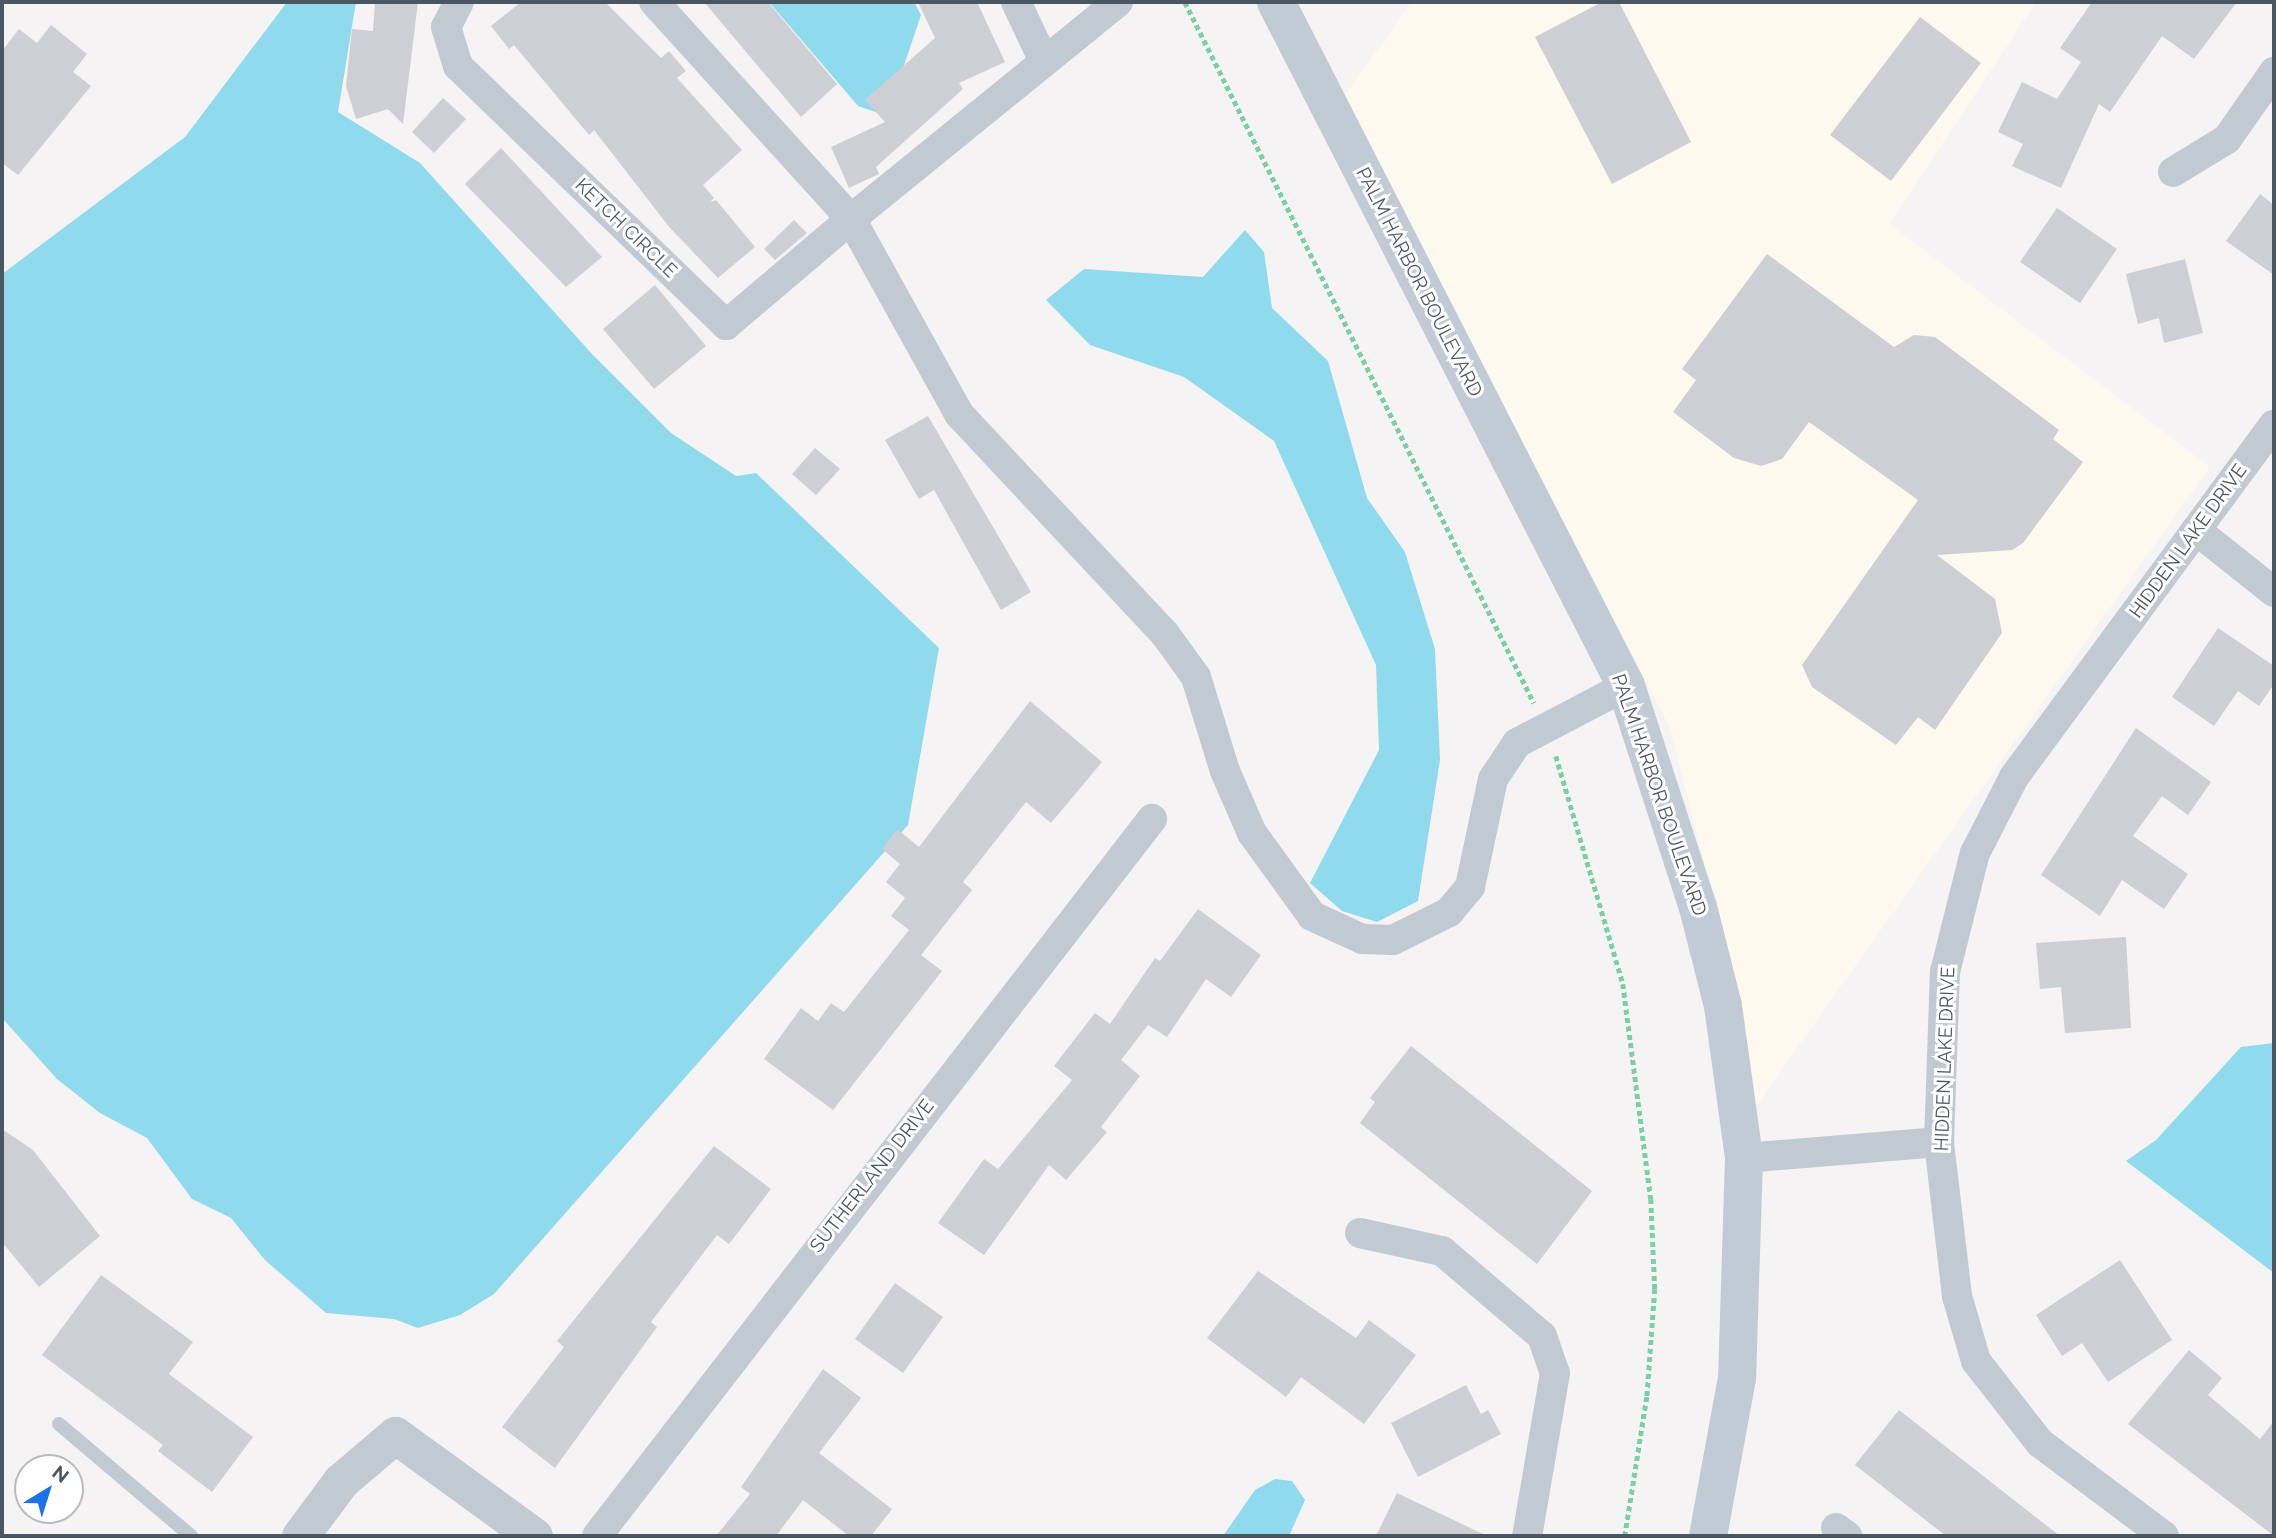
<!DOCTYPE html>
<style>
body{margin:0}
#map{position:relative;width:2276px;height:1538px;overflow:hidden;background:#f5f3f3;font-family:Raleway,sans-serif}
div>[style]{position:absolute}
.commercial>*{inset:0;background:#fdf9ef}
.water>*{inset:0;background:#90daee}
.building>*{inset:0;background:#cdcfd5}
.path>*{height:4.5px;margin-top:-2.25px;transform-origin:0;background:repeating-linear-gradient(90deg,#7ad0a6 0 5px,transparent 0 8.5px)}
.service>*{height:14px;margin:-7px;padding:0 7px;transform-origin:7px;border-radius:7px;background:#c1cad2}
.minor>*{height:30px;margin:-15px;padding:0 15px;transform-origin:15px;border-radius:15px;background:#c1cad2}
.tertiary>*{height:37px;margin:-18.5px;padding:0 18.5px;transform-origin:18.5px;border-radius:18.5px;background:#c1cad2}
.secondary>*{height:38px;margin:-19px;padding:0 19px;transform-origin:19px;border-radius:19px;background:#c1cbd6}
span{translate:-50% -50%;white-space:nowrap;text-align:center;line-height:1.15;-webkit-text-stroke:6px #fff;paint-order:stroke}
.street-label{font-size:19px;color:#4a5661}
.frame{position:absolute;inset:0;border:4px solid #4a5661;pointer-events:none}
.north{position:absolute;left:14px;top:1454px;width:70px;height:70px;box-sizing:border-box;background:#fff;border:2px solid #b7bbc0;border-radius:50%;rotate:38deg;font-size:19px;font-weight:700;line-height:28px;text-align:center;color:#4a5661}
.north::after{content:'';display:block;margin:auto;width:24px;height:32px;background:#1a73e8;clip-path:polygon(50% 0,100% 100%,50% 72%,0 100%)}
</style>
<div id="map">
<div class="commercial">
<div style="clip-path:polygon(1412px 2px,2036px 2px,1889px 224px,2210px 467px,1755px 1107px,1735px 986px,1670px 728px,1344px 96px)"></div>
</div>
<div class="water">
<div style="clip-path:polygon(287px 2px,356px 2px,338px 112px,420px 163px,592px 354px,671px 433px,736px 476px,756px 473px,939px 648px,908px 825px,494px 1294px,460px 1315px,418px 1328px,394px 1319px,326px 1313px,265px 1260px,231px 1218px,192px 1199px,147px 1138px,100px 1113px,57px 1079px,2px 1018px,2px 274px,185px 137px)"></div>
<div style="clip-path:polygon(769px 2px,914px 2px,921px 15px,887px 116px,858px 106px)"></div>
<div style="clip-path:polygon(1245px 230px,1264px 252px,1272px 308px,1328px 361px,1367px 498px,1405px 552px,1435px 649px,1440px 760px,1418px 901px,1377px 922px,1342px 911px,1310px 883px,1379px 750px,1376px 665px,1274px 441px,1184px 377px,1090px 345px,1046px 300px,1084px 269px,1203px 277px)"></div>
<div style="clip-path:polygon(2274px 1043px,2274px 1273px,2126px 1161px,2156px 1140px,2241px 1047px)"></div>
<div style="clip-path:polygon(1275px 1479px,1292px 1481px,1305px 1500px,1289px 1536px,1223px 1536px,1255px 1490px)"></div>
</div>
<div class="building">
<div style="clip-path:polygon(375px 2px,418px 2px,403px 124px,388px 109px,356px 119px,346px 86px,352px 29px,373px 31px)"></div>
<div style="clip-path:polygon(521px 2px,605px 2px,661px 58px,669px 51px,686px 71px,677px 78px,742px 150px,703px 185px,714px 198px,710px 202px,716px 200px,755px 247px,718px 278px,670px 228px,594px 130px,589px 135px,514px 45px,509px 49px,491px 26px)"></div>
<div style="clip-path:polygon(704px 2px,768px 2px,837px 84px,801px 117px)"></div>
<div style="clip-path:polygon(918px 2px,977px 2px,1005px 62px,959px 83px,963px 89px,876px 167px,879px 174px,849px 188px,831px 147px,885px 122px,865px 100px,935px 38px)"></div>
<div style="clip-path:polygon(1602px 2px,1619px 2px,1691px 142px,1612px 184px,1535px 37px)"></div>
<div style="clip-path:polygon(2092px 2px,2237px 2px,2194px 59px,2162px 36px,2110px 112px,2099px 104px,2061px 188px,2012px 166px,2023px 144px,1998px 132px,2022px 82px,2057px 99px,2081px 62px,2060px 48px)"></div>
<div style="clip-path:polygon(1920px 17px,1981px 63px,1891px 181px,1830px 135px)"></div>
<div style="clip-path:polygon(51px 25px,87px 54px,73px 72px,91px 86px,18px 175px,2px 163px,2px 51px,19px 29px,37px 43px)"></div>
<div style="clip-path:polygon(443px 98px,466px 119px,434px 153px,412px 132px)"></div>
<div style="clip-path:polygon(501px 148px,602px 257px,566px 287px,465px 184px)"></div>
<div style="clip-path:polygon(2260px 194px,2274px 205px,2274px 275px,2226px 241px)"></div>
<div style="clip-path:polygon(2057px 208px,2117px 249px,2080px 303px,2020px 262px)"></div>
<div style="clip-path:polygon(794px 220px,807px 233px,775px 260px,764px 249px)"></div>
<div style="clip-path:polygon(1767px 254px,1894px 347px,1914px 335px,1935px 337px,2059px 430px,2053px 439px,2083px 462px,2023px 543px,2012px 550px,1937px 555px,1995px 599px,2002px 633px,1935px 730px,1918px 717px,1896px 745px,1812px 687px,1802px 665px,1918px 500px,1809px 422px,1782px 459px,1761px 466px,1734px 458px,1673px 412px,1696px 380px,1682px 369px)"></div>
<div style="clip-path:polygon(2185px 259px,2203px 333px,2164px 343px,2159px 318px,2138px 324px,2126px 274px)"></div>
<div style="clip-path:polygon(655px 285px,706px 346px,654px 389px,603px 329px)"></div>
<div style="clip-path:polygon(928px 416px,1031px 592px,1001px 610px,934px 490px,919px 499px,885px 440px)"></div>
<div style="clip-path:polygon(815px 448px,840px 469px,816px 495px,792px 474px)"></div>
<div style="clip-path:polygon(2218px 628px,2274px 666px,2274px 684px,2259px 706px,2238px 691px,2214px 726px,2172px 697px)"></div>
<div style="clip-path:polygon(1030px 701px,1102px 762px,1051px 823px,1026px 802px,963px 882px,972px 890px,921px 955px,942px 971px,833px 1110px,764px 1059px,801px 1008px,818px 1021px,831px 1003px,844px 1012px,909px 930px,891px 916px,905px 898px,886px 882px,900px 864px,882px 849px,897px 829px,919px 847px)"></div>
<div style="clip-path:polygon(2136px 728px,2211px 782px,2188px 815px,2162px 796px,2133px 836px,2188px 874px,2164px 909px,2122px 880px,2100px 916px,2041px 875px)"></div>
<div style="clip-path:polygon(1198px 909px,1261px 955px,1231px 997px,1206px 979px,1167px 1037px,1148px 1025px,1121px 1060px,1140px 1076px,1101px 1127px,1107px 1132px,1066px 1180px,1049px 1165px,984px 1255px,938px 1223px,984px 1159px,998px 1169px,1072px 1080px,1054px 1066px,1095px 1013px,1110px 1024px,1155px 958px,1160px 961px)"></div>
<div style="clip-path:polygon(2126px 937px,2131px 1028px,2065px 1033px,2061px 987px,2040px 989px,2036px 943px)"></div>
<div style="clip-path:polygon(1411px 1046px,1592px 1191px,1537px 1264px,1360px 1123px,1375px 1102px,1370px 1098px)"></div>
<div style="clip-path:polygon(2px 1129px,33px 1150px,100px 1236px,39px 1287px,2px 1242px)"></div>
<div style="clip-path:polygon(714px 1146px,771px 1189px,729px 1244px,717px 1235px,651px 1322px,657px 1327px,555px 1468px,502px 1427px,564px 1347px,557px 1341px)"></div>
<div style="clip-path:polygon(2120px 1260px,2172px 1340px,2108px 1382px,2082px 1343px,2062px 1356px,2036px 1315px)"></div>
<div style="clip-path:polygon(1258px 1271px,1356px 1338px,1369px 1320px,1416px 1355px,1364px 1424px,1301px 1377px,1286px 1397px,1207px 1338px)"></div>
<div style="clip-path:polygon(101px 1275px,193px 1342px,169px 1374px,253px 1437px,212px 1492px,158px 1451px,163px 1445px,42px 1355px)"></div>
<div style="clip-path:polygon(895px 1283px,943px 1317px,903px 1373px,855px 1339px)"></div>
<div style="clip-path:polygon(2189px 1350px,2222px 1378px,2208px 1395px,2260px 1439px,2274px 1421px,2274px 1536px,2128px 1424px)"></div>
<div style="clip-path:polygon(823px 1369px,861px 1398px,819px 1453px,892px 1509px,871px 1536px,849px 1536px,803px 1500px,776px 1536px,716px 1536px,750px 1494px,741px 1487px)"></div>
<div style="clip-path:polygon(1466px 1385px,1481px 1414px,1488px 1410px,1501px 1434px,1418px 1477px,1391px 1423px)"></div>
<div style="clip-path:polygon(1899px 1410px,2019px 1504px,2060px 1536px,1946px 1536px,1855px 1465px)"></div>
<div style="clip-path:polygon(1397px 1493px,1487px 1536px,1376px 1536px)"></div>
</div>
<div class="path">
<div style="left:1185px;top:2px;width:783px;rotate:63.53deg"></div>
<div style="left:1556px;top:756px;width:238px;rotate:73.6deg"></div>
<div style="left:1623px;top:984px;width:217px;rotate:82.6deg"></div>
<div style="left:1651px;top:1199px;width:90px;rotate:87.5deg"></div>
<div style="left:1655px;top:1289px;width:108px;rotate:94.2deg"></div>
<div style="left:1647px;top:1397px;width:141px;rotate:99deg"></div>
</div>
<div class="service">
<div style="left:59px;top:1424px;width:173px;rotate:40.3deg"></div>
</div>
<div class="minor">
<div style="left:459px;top:2px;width:28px;rotate:117deg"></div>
<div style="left:446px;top:27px;width:41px;rotate:72.9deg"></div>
<div style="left:458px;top:66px;width:373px;rotate:44deg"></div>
<div style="left:726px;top:325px;width:164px;rotate:-40.3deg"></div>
<div style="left:851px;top:219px;width:293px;rotate:-132.2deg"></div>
<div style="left:1016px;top:2px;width:63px;rotate:64.7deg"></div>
<div style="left:1118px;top:2px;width:344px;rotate:140.9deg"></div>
<div style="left:851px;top:219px;width:223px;rotate:61deg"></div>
<div style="left:959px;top:414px;width:301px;rotate:46.9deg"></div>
<div style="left:1165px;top:634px;width:53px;rotate:54.2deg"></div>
<div style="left:1196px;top:677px;width:98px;rotate:72.9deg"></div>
<div style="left:1225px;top:771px;width:68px;rotate:66.5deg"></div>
<div style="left:1252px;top:833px;width:102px;rotate:54.1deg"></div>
<div style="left:1312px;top:916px;width:55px;rotate:24.7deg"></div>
<div style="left:1362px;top:939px;width:31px;rotate:2deg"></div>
<div style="left:1393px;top:940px;width:63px;rotate:-26.6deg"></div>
<div style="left:1449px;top:912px;width:33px;rotate:-50deg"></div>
<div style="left:1470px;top:887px;width:110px;rotate:-78deg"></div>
<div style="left:1493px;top:779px;width:43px;rotate:-56.3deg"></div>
<div style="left:1517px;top:743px;width:123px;rotate:-27.6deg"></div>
<div style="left:2173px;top:172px;width:63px;rotate:-31.4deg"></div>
<div style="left:2227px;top:139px;width:82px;rotate:-55deg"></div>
<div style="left:2196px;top:530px;width:100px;rotate:38.5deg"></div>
<div style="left:1744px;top:1158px;width:196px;rotate:-4.7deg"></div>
<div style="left:1360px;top:1233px;width:84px;rotate:12.4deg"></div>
<div style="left:1442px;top:1251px;width:131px;rotate:40.4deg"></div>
<div style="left:1542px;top:1336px;width:39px;rotate:71deg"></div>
<div style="left:1555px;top:1373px;width:165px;rotate:99.7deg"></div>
<div style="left:1836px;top:1528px;width:14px;rotate:36deg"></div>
<div style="left:597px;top:1536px;width:907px;rotate:-52.26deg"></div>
<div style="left:2164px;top:1536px;width:155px;rotate:-143.1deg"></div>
<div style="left:2040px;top:1443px;width:104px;rotate:-128deg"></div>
<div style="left:1976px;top:1361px;width:68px;rotate:-106.3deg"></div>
<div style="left:1957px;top:1296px;width:155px;rotate:-96.7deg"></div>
<div style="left:1939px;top:1142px;width:170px;rotate:-88deg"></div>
<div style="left:1945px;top:972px;width:123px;rotate:-75.9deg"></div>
<div style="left:1975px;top:853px;width:85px;rotate:-62.8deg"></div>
<div style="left:2014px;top:777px;width:438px;rotate:-53.6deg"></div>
</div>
<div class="tertiary">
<div style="left:300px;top:1536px;width:69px;rotate:-53.3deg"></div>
<div style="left:341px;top:1481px;width:71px;rotate:-40.4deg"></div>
<div style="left:395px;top:1435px;width:172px;rotate:36deg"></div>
</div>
<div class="secondary">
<div style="left:1276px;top:2px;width:768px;rotate:62.9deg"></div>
<div style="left:1626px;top:686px;width:232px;rotate:72deg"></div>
<div style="left:1698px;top:907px;width:102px;rotate:75.8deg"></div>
<div style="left:1723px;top:1006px;width:153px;rotate:82.1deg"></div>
<div style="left:1744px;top:1158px;width:220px;rotate:91.8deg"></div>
<div style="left:1737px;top:1378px;width:161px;rotate:100.4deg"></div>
</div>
<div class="street-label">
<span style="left:626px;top:228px;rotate:44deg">KETCH CIRCLE</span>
<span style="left:1419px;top:282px;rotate:63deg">PALM HARBOR BOULEVARD</span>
<span style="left:2188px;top:541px;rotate:-54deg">HIDDEN LAKE DRIVE</span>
<span style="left:1659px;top:795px;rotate:71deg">PALM HARBOR BOULEVARD</span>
<span style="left:1945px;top:1059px;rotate:-88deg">HIDDEN LAKE DRIVE</span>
<span style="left:872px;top:1176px;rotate:-52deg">SUTHERLAND DRIVE</span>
</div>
<div class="frame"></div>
<div class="north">N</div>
</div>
